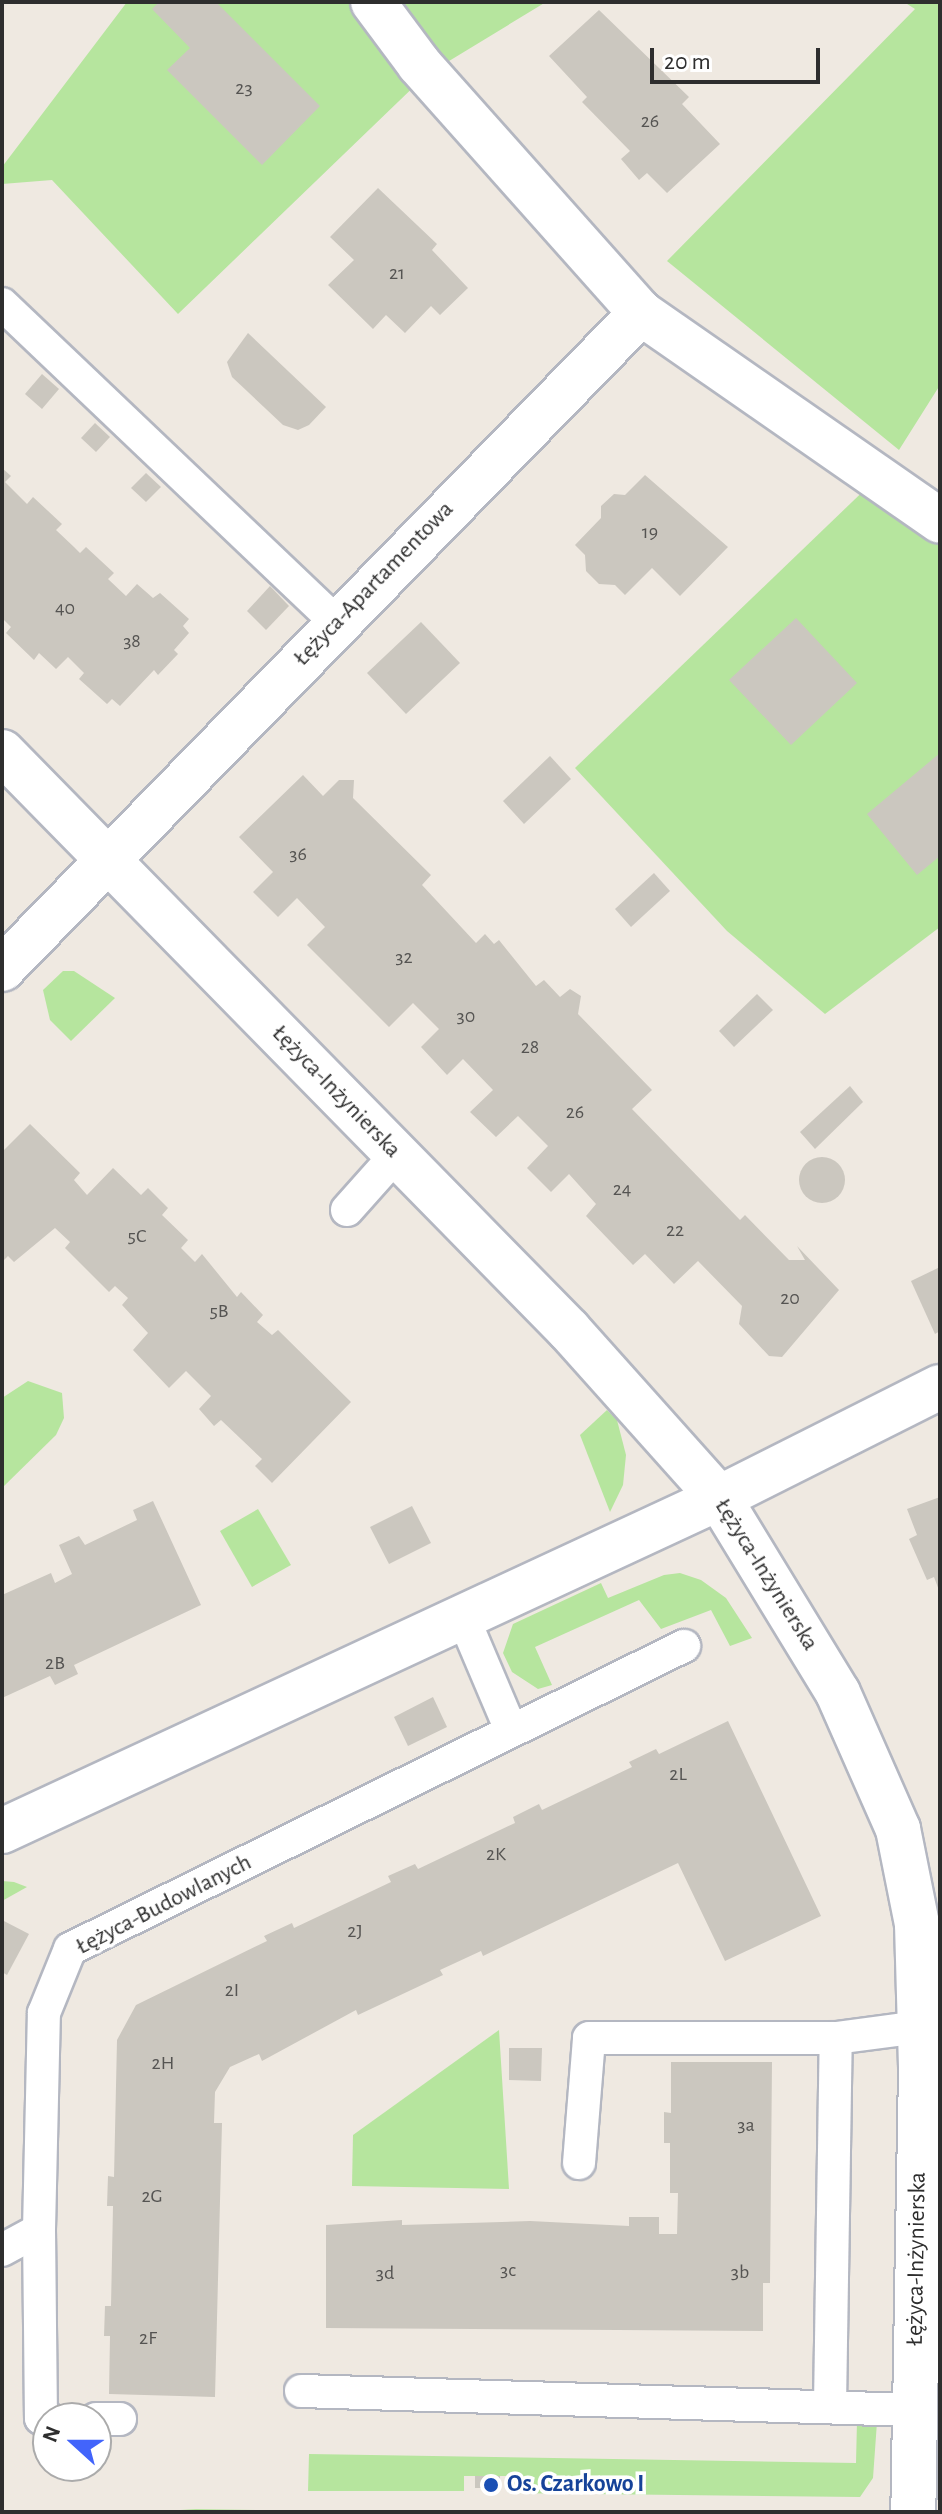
<!DOCTYPE html>
<meta charset="utf-8">
<style>
body{margin:0}
#map{position:relative;width:942px;height:2514px;overflow:hidden;background:#efe9e1;font-family:"Alegreya Sans",sans-serif}
div>[style]{position:absolute}
.green>*{inset:0;background:#b6e59e}
.building>*{inset:0;background:#cbc7bf}
.round{border-radius:50%}
.roads{filter:drop-shadow(2px 0 #b4b7c1) drop-shadow(-2px 0 #b4b7c1) drop-shadow(0 2px #b4b7c1) drop-shadow(0 -2px #b4b7c1)}
.lane>*{height:32px;margin:-16px;padding:0 16px;transform-origin:16px;border-radius:16px;background:#fff}
.street>*{height:44px;margin:-22px;padding:0 22px;transform-origin:22px;border-radius:22px;background:#fff}
.dots>*{width:22px;height:22px;translate:-50% -50%;box-sizing:border-box;border:4px solid #fff;border-radius:50%}
span{translate:-50% -50%;white-space:nowrap;text-align:center;line-height:1.15;-webkit-text-stroke:7px #fff;paint-order:stroke}
.number-label{font-size:20px;color:#555452}
.number-label span{-webkit-text-stroke-width:0}
.street-label{font-size:24px;color:#2e2e2e}
.transit-label{font-size:24px;color:#164399;font-weight:700}
.left{translate:0 -50%;text-align:left}
.frame{position:absolute;inset:0;border:4px solid #2e2e2e;pointer-events:none}
.north{position:absolute;left:32px;top:2402px;width:80px;height:80px;box-sizing:border-box;background:#fff;border:2px solid #ababab;border-radius:50%;rotate:291deg;font-size:22px;font-weight:700;line-height:32px;text-align:center;color:#2e2e2e}
.north::after{content:'';display:block;margin:auto;width:28px;height:36px;background:#4264fb;clip-path:polygon(50% 0,100% 100%,50% 72%,0 100%)}
.scale{position:absolute;left:650px;top:48px;width:170px;height:36px;box-sizing:border-box;border:4px solid #2e2e2e;border-top:0;padding-left:10px;font-size:24px;line-height:28px;white-space:nowrap;color:#2e2e2e;-webkit-text-stroke:6px #fff;paint-order:stroke}
</style>
<div id="map">
<div class="green">
<div style="clip-path:polygon(127px 2px,546px 2px,426px 75px,178px 314px,52px 180px,2px 184px,2px 167px)"></div>
<div style="clip-path:polygon(904px 2px,940px 2px,940px 385px,899px 450px,667px 261px,915px 9px)"></div>
<div style="clip-path:polygon(877px 478px,940px 519px,940px 927px,825px 1014px,727px 931px,575px 768px)"></div>
<div style="clip-path:polygon(63px 971px,74px 971px,115px 998px,71px 1041px,50px 1020px,43px 990px)"></div>
<div style="clip-path:polygon(28px 1381px,62px 1393px,64px 1418px,56px 1435px,2px 1488px,2px 1398px)"></div>
<div style="clip-path:polygon(607px 1410px,617px 1420px,626px 1455px,623px 1485px,610px 1512px,580px 1435px)"></div>
<div style="clip-path:polygon(258px 1509px,291px 1565px,252px 1587px,220px 1531px)"></div>
<div style="clip-path:polygon(680px 1573px,701px 1580px,726px 1598px,752px 1638px,730px 1646px,711px 1610px,661px 1629px,639px 1600px,535px 1647px,552px 1685px,538px 1689px,512px 1672px,503px 1653px,513px 1624px,601px 1583px,608px 1598px,664px 1575px)"></div>
<div style="clip-path:polygon(2px 1881px,14px 1882px,27px 1887px,2px 1901px)"></div>
<div style="clip-path:polygon(499px 2030px,509px 2189px,352px 2186px,353px 2135px)"></div>
<div style="clip-path:polygon(857px 2421px,877px 2422px,873px 2478px,860px 2497px,508px 2493px,507px 2476px,464px 2476px,464px 2491px,308px 2491px,309px 2454px,856px 2463px)"></div>
<div style="clip-path:polygon(196px 2509px,310px 2511px,334px 2512px,149px 2512px)"></div>
</div>
<div class="building">
<div style="clip-path:polygon(159px 2px,216px 2px,320px 106px,262px 165px,167px 70px,190px 48px,152px 9px)"></div>
<div style="clip-path:polygon(599px 10px,689px 97px,682px 104px,720px 144px,667px 193px,647px 173px,639px 180px,621px 159px,630px 151px,582px 102px,587px 97px,549px 56px)"></div>
<div style="clip-path:polygon(378px 188px,437px 244px,432px 250px,468px 288px,440px 315px,431px 306px,405px 333px,386px 315px,373px 329px,328px 285px,354px 260px,330px 237px)"></div>
<div style="clip-path:polygon(248px 333px,326px 407px,309px 425px,298px 430px,283px 425px,232px 377px,227px 362px)"></div>
<div style="clip-path:polygon(42px 374px,59px 389px,42px 409px,25px 394px)"></div>
<div style="clip-path:polygon(95px 423px,110px 437px,96px 452px,81px 438px)"></div>
<div style="clip-path:polygon(2px 468px,11px 476px,5px 482px,27px 504px,33px 497px,62px 524px,56px 530px,74px 547px,80px 553px,86px 547px,114px 573px,108px 579px,126px 596px,137px 584px,153px 598px,160px 593px,189px 619px,183px 626px,189px 633px,174px 650px,178px 654px,158px 675px,154px 670px,120px 706px,112px 699px,107px 704px,79px 679px,84px 673px,68px 657px,56px 669px,39px 653px,34px 660px,6px 633px,11px 627px,2px 618px)"></div>
<div style="clip-path:polygon(146px 473px,161px 487px,146px 502px,131px 488px)"></div>
<div style="clip-path:polygon(645px 475px,728px 547px,680px 596px,652px 568px,625px 595px,615px 585px,599px 584px,586px 571px,585px 555px,575px 545px,601px 518px,601px 506px,614px 494px,625px 495px)"></div>
<div style="clip-path:polygon(270px 586px,289px 606px,266px 630px,247px 611px)"></div>
<div style="clip-path:polygon(796px 618px,857px 683px,791px 745px,729px 680px)"></div>
<div style="clip-path:polygon(421px 622px,460px 663px,406px 714px,367px 673px)"></div>
<div style="clip-path:polygon(940px 753px,940px 856px,917px 875px,867px 814px)"></div>
<div style="clip-path:polygon(550px 756px,571px 779px,524px 824px,503px 801px)"></div>
<div style="clip-path:polygon(303px 775px,323px 796px,339px 780px,354px 780px,353px 798px,431px 875px,422px 885px,476px 943px,485px 934px,494px 944px,499px 940px,536px 986px,544px 980px,560px 997px,570px 989px,581px 996px,578px 1014px,652px 1090px,632px 1109px,740px 1220px,745px 1215px,789px 1260px,805px 1260px,797px 1246px,839px 1290px,782px 1357px,769px 1356px,739px 1324px,742px 1306px,698px 1261px,674px 1284px,645px 1254px,633px 1265px,586px 1216px,596px 1204px,569px 1174px,551px 1192px,527px 1168px,548px 1146px,518px 1116px,496px 1137px,470px 1112px,493px 1090px,463px 1059px,447px 1075px,421px 1047px,439px 1029px,413px 1003px,389px 1027px,307px 945px,325px 927px,297px 898px,278px 917px,253px 892px,273px 872px,239px 837px)"></div>
<div style="clip-path:polygon(654px 873px,670px 891px,631px 927px,615px 909px)"></div>
<div style="clip-path:polygon(757px 994px,773px 1010px,734px 1047px,719px 1031px)"></div>
<div style="clip-path:polygon(850px 1086px,863px 1102px,815px 1149px,800px 1132px)"></div>
<div style="clip-path:polygon(30px 1124px,80px 1173px,74px 1180px,87px 1195px,113px 1168px,141px 1195px,148px 1188px,168px 1208px,162px 1215px,188px 1240px,181px 1248px,195px 1262px,202px 1254px,237px 1297px,241px 1292px,263px 1315px,257px 1322px,272px 1335px,278px 1330px,351px 1402px,272px 1483px,255px 1466px,262px 1459px,221px 1420px,214px 1426px,199px 1409px,211px 1396px,186px 1371px,169px 1388px,133px 1350px,148px 1333px,122px 1305px,128px 1298px,115px 1286px,109px 1292px,65px 1248px,70px 1242px,55px 1228px,14px 1262px,8px 1256px,2px 1262px,2px 1152px)"></div>
<div class="round" style="left:799px;top:1157px;width:46px;height:46px"></div>
<div style="clip-path:polygon(940px 1267px,940px 1331px,935px 1334px,911px 1281px)"></div>
<div style="clip-path:polygon(940px 1497px,940px 1593px,934px 1577px,927px 1580px,909px 1539px,917px 1535px,907px 1509px)"></div>
<div style="clip-path:polygon(153px 1501px,201px 1605px,74px 1665px,78px 1674px,55px 1685px,50px 1676px,2px 1698px,2px 1595px,51px 1573px,55px 1583px,72px 1574px,59px 1545px,79px 1536px,85px 1545px,137px 1520px,133px 1510px)"></div>
<div style="clip-path:polygon(412px 1506px,431px 1543px,389px 1564px,370px 1527px)"></div>
<div style="clip-path:polygon(433px 1697px,447px 1727px,408px 1746px,394px 1717px)"></div>
<div style="clip-path:polygon(728px 1721px,821px 1916px,725px 1961px,678px 1863px,483px 1956px,481px 1951px,440px 1970px,443px 1975px,358px 2015px,356px 2010px,262px 2061px,259px 2054px,230px 2067px,215px 2092px,214px 2123px,222px 2123px,215px 2397px,109px 2394px,110px 2336px,104px 2336px,105px 2306px,111px 2306px,113px 2206px,107px 2206px,108px 2176px,114px 2177px,117px 2040px,136px 2005px,267px 1941px,264px 1936px,292px 1923px,294px 1928px,391px 1882px,388px 1876px,415px 1864px,418px 1869px,515px 1823px,513px 1817px,539px 1804px,542px 1810px,632px 1767px,629px 1762px,656px 1749px,659px 1754px)"></div>
<div style="clip-path:polygon(2px 1920px,29px 1934px,7px 1975px,2px 1972px)"></div>
<div style="clip-path:polygon(509px 2048px,542px 2048px,541px 2081px,509px 2080px)"></div>
<div style="clip-path:polygon(671px 2062px,772px 2062px,770px 2283px,763px 2283px,763px 2331px,326px 2328px,326px 2225px,402px 2220px,402px 2225px,530px 2221px,629px 2226px,629px 2217px,659px 2217px,659px 2234px,677px 2234px,678px 2193px,670px 2193px,670px 2143px,664px 2143px,664px 2112px,671px 2113px)"></div>
<div style="clip-path:polygon(475px 2476px,500px 2476px,500px 2488px,475px 2488px)"></div>
</div>
<div class="roads">
<div class="lane">
<div style="left:2px;top:304px;width:461px;rotate:43.6deg"></div>
<div style="left:347px;top:1210px;width:74px;rotate:-48.3deg"></div>
<div style="left:463px;top:1617px;width:123px;rotate:67deg"></div>
<div style="left:579px;top:2163px;width:125px;rotate:-85.4deg"></div>
<div style="left:589px;top:2038px;width:247px"></div>
<div style="left:836px;top:2038px;width:85px;rotate:-7.5deg"></div>
<div style="left:39px;top:2230px;width:188px;rotate:89.4deg"></div>
<div style="left:41px;top:2418px;width:7px"></div>
<div style="left:2px;top:2250px;width:42px;rotate:-28.4deg"></div>
<div style="left:39px;top:2230px;width:217px;rotate:-88.7deg"></div>
<div style="left:44px;top:2013px;width:69px;rotate:-67.9deg"></div>
<div style="left:70px;top:1949px;width:685px;rotate:-26.27deg"></div>
<div style="left:301px;top:2391px;width:613px;rotate:1.78deg"></div>
<div style="left:830px;top:2405px;width:367px;rotate:-89.1deg"></div>
<div style="left:96px;top:2419px;width:24px"></div>
</div>
<div class="street">
<div style="left:373px;top:2px;width:77px;rotate:53.4deg"></div>
<div style="left:419px;top:64px;width:334px;rotate:48.3deg"></div>
<div style="left:641px;top:313px;width:364px;rotate:34.8deg"></div>
<div style="left:2px;top:752px;width:810px;rotate:45.55deg"></div>
<div style="left:569px;top:1330px;width:225px;rotate:48.2deg"></div>
<div style="left:719px;top:1498px;width:228px;rotate:58.6deg"></div>
<div style="left:838px;top:1693px;width:149px;rotate:66.2deg"></div>
<div style="left:898px;top:1829px;width:97px;rotate:78.7deg"></div>
<div style="left:917px;top:1924px;width:145px;rotate:88.4deg"></div>
<div style="left:921px;top:2069px;width:443px;rotate:91deg"></div>
<div style="left:2px;top:969px;width:916px;rotate:-45.75deg"></div>
<div style="left:2px;top:1831px;width:791px;rotate:-24.91deg"></div>
<div style="left:719px;top:1498px;width:247px;rotate:-26.7deg"></div>
</div>
</div>
<div class="dots">
<div style="left:491px;top:2485px;background:#1a4fb4"></div>
</div>
<div class="number-label">
<span style="left:244px;top:88px">23</span>
<span style="left:650px;top:121px">26</span>
<span style="left:397px;top:273px">21</span>
<span style="left:650px;top:532px">19</span>
<span style="left:65px;top:608px">40</span>
<span style="left:132px;top:641px">38</span>
<span style="left:298px;top:854px">36</span>
<span style="left:404px;top:957px">32</span>
<span style="left:466px;top:1016px">30</span>
<span style="left:530px;top:1047px">28</span>
<span style="left:575px;top:1112px">26</span>
<span style="left:622px;top:1189px">24</span>
<span style="left:675px;top:1230px">22</span>
<span style="left:137px;top:1236px">5C</span>
<span style="left:790px;top:1298px">20</span>
<span style="left:219px;top:1311px">5B</span>
<span style="left:55px;top:1663px">2B</span>
<span style="left:678px;top:1774px">2L</span>
<span style="left:496px;top:1854px">2K</span>
<span style="left:355px;top:1931px">2J</span>
<span style="left:232px;top:1990px">2I</span>
<span style="left:163px;top:2063px">2H</span>
<span style="left:746px;top:2125px">3a</span>
<span style="left:152px;top:2196px">2G</span>
<span style="left:508px;top:2270px">3c</span>
<span style="left:740px;top:2272px">3b</span>
<span style="left:385px;top:2273px">3d</span>
<span style="left:148px;top:2338px">2F</span>
</div>
<div class="street-label">
<span style="left:374px;top:584px;rotate:-46deg">Łężyca-Apartamentowa</span>
<span style="left:336px;top:1092px;rotate:46deg">Łężyca-Inżynierska</span>
<span style="left:766px;top:1575px;rotate:58deg">Łężyca-Inżynierska</span>
<span style="left:164px;top:1905px;rotate:-27deg">Łężyca-Budowlanych</span>
<span style="left:917px;top:2259px;rotate:-89deg">Łężyca-Inżynierska</span>
</div>
<div class="transit-label">
<span class="left" style="left:507px;top:2485px">Os. Czarkowo I</span>
</div>
<div class="frame"></div>
<div class="north">N</div>
<div class="scale">20 m</div>
</div>
